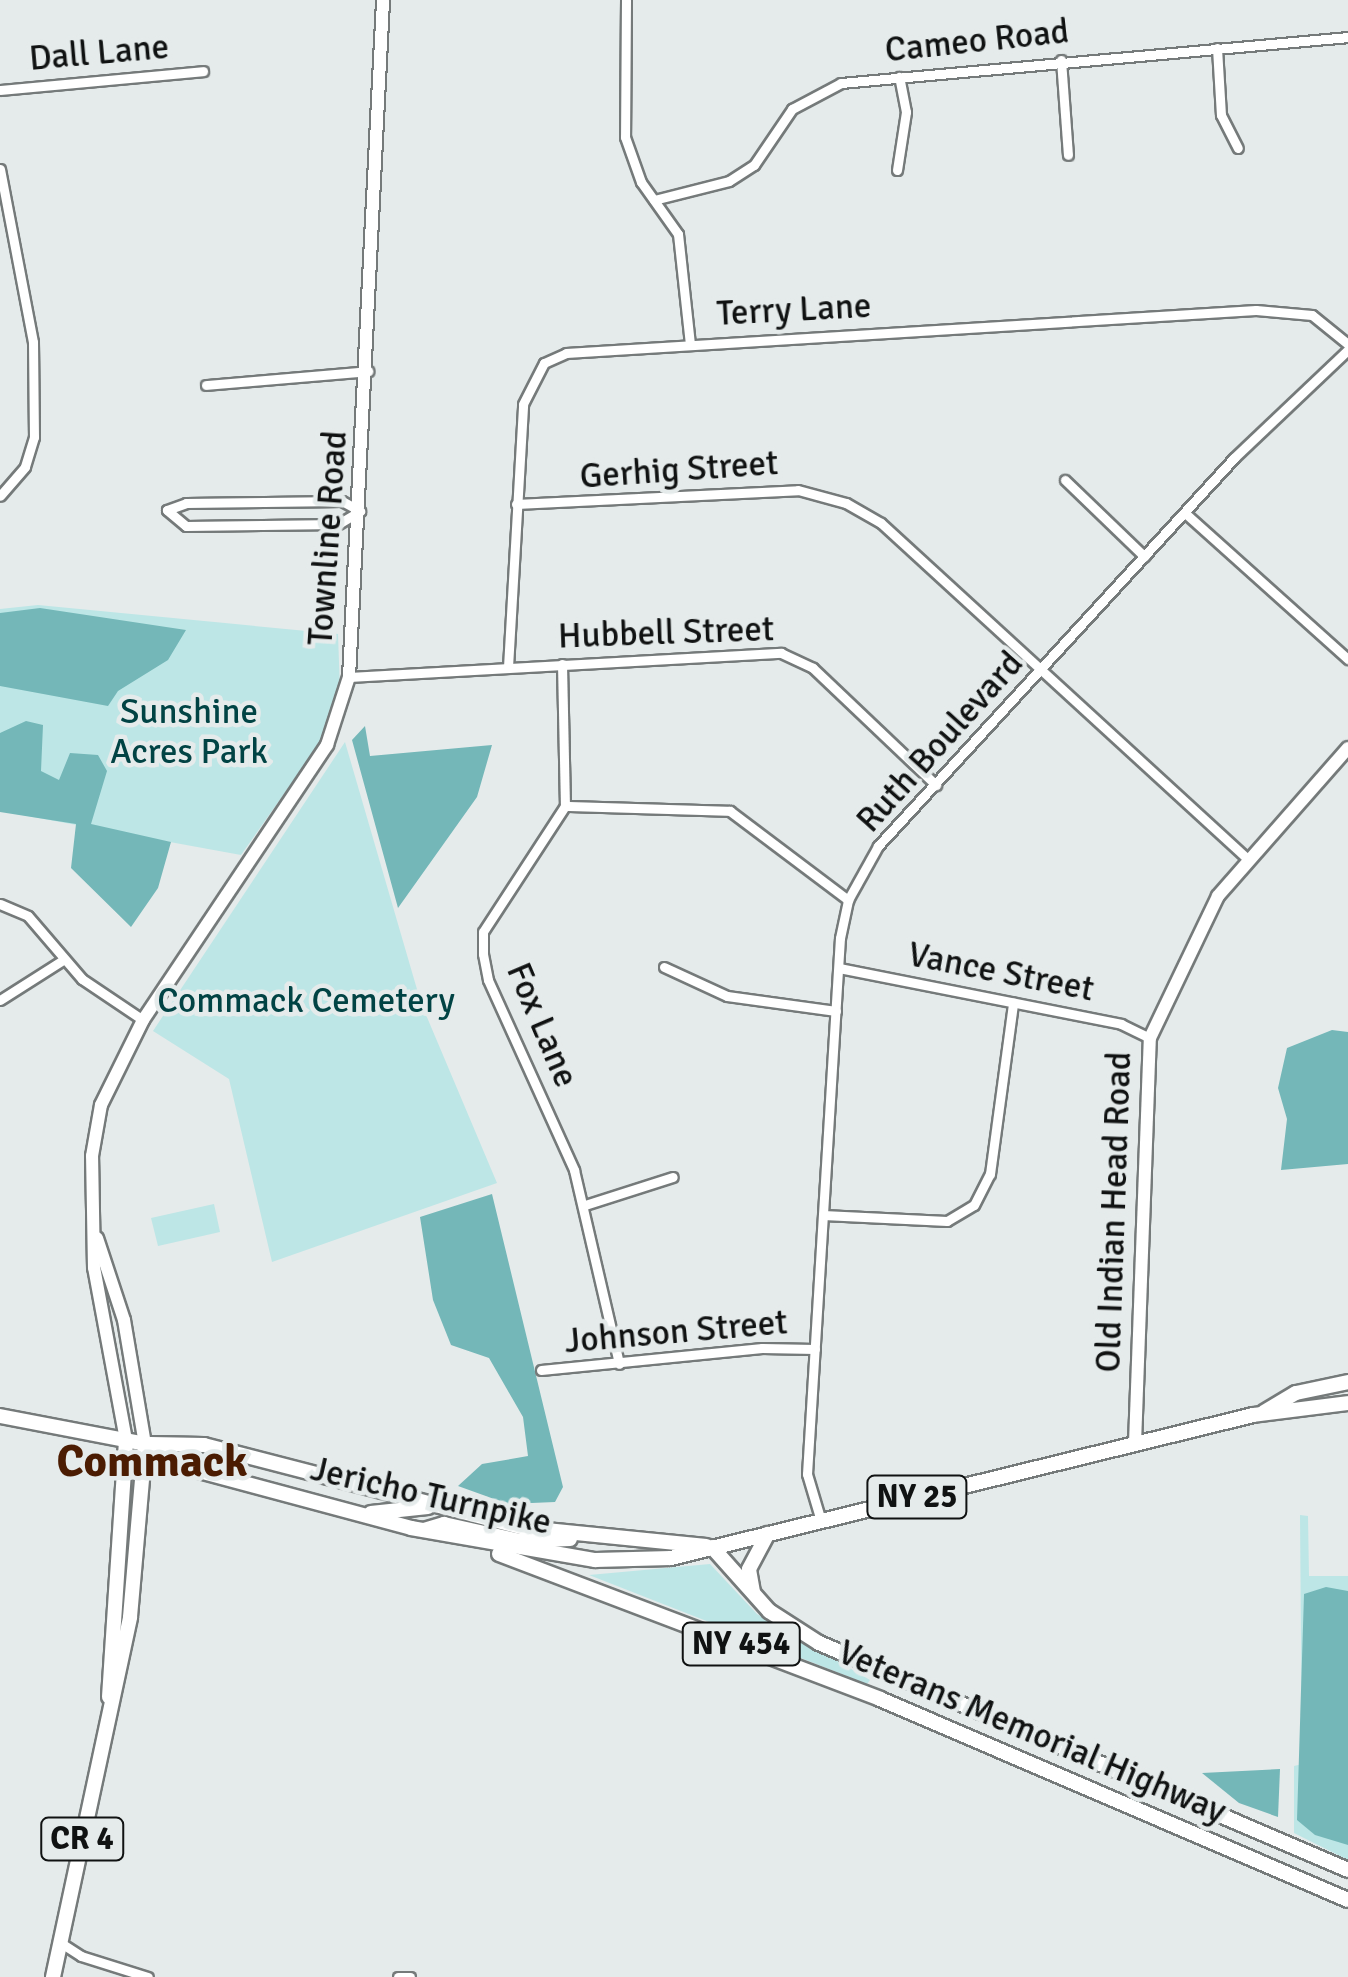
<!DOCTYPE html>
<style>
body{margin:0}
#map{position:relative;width:1348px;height:1977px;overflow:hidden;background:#e5ebeb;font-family:Signika,sans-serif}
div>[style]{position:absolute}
.green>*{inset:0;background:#bde6e6}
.forest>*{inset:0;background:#74b7b8}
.roads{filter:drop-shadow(2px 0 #757a7a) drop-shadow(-2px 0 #757a7a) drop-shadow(0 2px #757a7a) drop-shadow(0 -2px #757a7a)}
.street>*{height:9px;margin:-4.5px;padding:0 4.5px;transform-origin:4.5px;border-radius:4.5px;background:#fff}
.secondary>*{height:12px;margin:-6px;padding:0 6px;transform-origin:6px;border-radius:6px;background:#fff}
.primary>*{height:14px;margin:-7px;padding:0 7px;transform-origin:7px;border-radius:7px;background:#fff}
span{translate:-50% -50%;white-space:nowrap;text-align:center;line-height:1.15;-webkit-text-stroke:9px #e5ebeb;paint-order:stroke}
.shield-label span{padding:2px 8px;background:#e5ebeb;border:2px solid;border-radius:8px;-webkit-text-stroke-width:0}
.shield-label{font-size:32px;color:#101212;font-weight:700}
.street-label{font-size:35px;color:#101212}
.park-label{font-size:35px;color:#014344}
.district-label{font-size:45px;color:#4b1c02;font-weight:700}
</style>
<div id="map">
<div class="green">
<div style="clip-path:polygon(38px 605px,338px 634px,340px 691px,326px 734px,241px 855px,0 811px,0 609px)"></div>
<div style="clip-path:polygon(345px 742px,421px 1003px,497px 1183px,272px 1262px,229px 1079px,153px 1031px)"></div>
<div style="clip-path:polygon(214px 1204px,220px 1232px,158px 1246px,151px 1218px)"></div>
<div style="clip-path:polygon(1300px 1515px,1308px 1516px,1309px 1576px,1348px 1576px,1348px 1860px,1294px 1833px,1294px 1766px,1302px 1764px)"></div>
<div style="clip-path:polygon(710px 1564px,757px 1614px,870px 1680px,867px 1684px,589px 1575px)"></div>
</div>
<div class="forest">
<div style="clip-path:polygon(40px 608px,186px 630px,168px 660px,118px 691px,108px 706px,0 686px,0 613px)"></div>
<div style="clip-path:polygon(26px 721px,43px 725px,41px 771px,59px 780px,70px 753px,98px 755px,107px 771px,91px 824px,171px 842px,158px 888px,131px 927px,71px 868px,76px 824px,0 812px,0 733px)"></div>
<div style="clip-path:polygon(365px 726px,370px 756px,492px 745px,477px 797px,398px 908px,352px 740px)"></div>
<div style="clip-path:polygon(1332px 1030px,1348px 1032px,1348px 1164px,1281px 1170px,1287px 1119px,1278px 1088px,1287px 1048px)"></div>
<div style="clip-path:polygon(492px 1194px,563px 1487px,555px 1502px,508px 1504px,458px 1486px,482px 1464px,528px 1456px,523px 1417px,489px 1358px,451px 1345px,433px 1300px,420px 1217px)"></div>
<div style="clip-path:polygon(1326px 1587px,1348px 1591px,1348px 1845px,1315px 1835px,1297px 1820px,1304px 1594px)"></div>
<div style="clip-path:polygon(1280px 1769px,1278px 1817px,1239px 1803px,1202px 1773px)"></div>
</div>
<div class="roads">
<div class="street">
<div style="left:626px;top:0;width:137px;rotate:90.4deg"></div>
<div style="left:625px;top:137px;width:48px;rotate:70.4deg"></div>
<div style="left:641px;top:182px;width:64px;rotate:54.6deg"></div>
<div style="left:678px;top:234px;width:111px;rotate:83.8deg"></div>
<div style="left:1217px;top:48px;width:67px;rotate:86.6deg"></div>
<div style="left:1221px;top:115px;width:37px;rotate:63deg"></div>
<div style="left:1061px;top:60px;width:95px;rotate:85.8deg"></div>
<div style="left:0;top:90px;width:204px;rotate:-5.3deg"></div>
<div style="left:0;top:169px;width:176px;rotate:79.2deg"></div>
<div style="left:33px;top:342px;width:95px;rotate:89.4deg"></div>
<div style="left:34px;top:437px;width:31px;rotate:107deg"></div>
<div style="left:25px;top:467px;width:38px;rotate:131deg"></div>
<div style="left:897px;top:170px;width:59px;rotate:-81.2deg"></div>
<div style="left:906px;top:112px;width:36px;rotate:-101deg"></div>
<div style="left:654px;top:200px;width:77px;rotate:-14.2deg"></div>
<div style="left:729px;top:181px;width:30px;rotate:-33deg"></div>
<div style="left:754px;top:165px;width:68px;rotate:-55.8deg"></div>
<div style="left:792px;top:109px;width:55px;rotate:-28deg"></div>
<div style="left:841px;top:83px;width:509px;rotate:-5.18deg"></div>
<div style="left:206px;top:385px;width:163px;rotate:-4.9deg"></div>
<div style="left:1065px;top:480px;width:110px;rotate:43.9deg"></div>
<div style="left:342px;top:501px;width:21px;rotate:29deg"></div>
<div style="left:360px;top:511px;width:26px;rotate:149deg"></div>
<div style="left:338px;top:524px;width:152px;rotate:179.2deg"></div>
<div style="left:186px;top:526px;width:25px;rotate:-140deg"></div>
<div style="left:167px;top:510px;width:20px;rotate:-20deg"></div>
<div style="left:186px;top:503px;width:156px;rotate:-0.7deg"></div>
<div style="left:516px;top:504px;width:282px;rotate:-2.8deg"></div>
<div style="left:798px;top:490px;width:50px;rotate:15.2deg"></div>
<div style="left:846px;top:503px;width:40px;rotate:29.7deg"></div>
<div style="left:881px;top:523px;width:498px;rotate:42.5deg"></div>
<div style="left:1185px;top:513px;width:219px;rotate:41.9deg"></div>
<div style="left:562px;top:664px;width:142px;rotate:88.8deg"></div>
<div style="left:565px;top:806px;width:150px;rotate:123.1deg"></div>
<div style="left:483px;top:932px;width:22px;rotate:90deg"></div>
<div style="left:483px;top:954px;width:26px;rotate:79deg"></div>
<div style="left:488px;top:980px;width:209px;rotate:65.6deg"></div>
<div style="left:574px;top:1170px;width:199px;rotate:76.9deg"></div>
<div style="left:508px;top:667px;width:263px;rotate:-86.7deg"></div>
<div style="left:523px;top:404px;width:46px;rotate:-62.9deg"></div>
<div style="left:544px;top:363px;width:24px;rotate:-24deg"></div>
<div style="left:566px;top:353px;width:691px;rotate:-3.57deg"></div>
<div style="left:1256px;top:310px;width:56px;rotate:5.1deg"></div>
<div style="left:1312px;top:315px;width:46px;rotate:38.9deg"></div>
<div style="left:349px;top:677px;width:433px;rotate:-3.2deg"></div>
<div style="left:781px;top:653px;width:35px;rotate:25deg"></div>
<div style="left:813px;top:668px;width:170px;rotate:43.6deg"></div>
<div style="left:565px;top:806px;width:165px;rotate:1.7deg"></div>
<div style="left:730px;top:811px;width:148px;rotate:37deg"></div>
<div style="left:0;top:904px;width:30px;rotate:23deg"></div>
<div style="left:28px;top:916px;width:83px;rotate:49.4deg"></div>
<div style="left:82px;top:979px;width:73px;rotate:33.9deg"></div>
<div style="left:664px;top:967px;width:69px;rotate:24.7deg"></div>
<div style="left:727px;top:996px;width:110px;rotate:7.8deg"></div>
<div style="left:839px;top:968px;width:288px;rotate:11.2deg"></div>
<div style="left:1121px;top:1024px;width:32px;rotate:26deg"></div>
<div style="left:0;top:1000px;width:75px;rotate:-32.4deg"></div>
<div style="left:585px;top:1205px;width:92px;rotate:-17.7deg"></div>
<div style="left:823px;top:1215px;width:124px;rotate:2.8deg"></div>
<div style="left:947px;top:1221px;width:31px;rotate:-31deg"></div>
<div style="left:974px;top:1205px;width:35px;rotate:-63deg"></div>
<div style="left:990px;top:1174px;width:173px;rotate:-82.3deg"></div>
<div style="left:541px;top:1370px;width:222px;rotate:-5.7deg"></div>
<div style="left:762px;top:1348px;width:53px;rotate:1.1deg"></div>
<div style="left:821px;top:1521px;width:49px;rotate:-106.6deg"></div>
<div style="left:807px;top:1474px;width:537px;rotate:-86.48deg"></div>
<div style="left:840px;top:938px;width:39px;rotate:-78deg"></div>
<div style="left:848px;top:900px;width:62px;rotate:-60.9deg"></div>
<div style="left:878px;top:846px;width:527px;rotate:-47.46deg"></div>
<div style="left:1234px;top:458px;width:157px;rotate:-43.5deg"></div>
<div style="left:61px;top:1943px;width:24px;rotate:33deg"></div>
<div style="left:81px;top:1956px;width:70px;rotate:17.4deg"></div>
<div style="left:398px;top:1977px;width:12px"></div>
</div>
<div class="secondary">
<div style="left:97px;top:1238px;width:86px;rotate:71.8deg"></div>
<div style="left:124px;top:1320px;width:126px;rotate:80.4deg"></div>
<div style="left:126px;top:1440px;width:175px;rotate:-100.5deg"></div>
<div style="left:94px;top:1268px;width:112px;rotate:-91deg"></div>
<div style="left:92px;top:1156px;width:52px;rotate:-80deg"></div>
<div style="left:101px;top:1105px;width:95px;rotate:-63.7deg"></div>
<div style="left:143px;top:1020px;width:331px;rotate:-56.2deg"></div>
<div style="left:327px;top:745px;width:71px;rotate:-72.1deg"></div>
<div style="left:349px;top:677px;width:678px;rotate:-87.12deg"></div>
<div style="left:1135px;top:1443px;width:405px;rotate:-87.9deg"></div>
<div style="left:1150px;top:1038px;width:157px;rotate:-64.4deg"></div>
<div style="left:1218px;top:896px;width:197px;rotate:-48.7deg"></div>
</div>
<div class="primary">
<div style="left:1264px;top:1412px;width:37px;rotate:-31deg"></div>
<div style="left:1296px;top:1393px;width:53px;rotate:-11.9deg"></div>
<div style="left:0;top:1416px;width:148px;rotate:10.9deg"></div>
<div style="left:145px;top:1444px;width:60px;rotate:26.6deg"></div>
<div style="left:199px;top:1471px;width:220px;rotate:15deg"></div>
<div style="left:411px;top:1528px;width:187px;rotate:9.9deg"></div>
<div style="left:595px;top:1560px;width:76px;rotate:-1.5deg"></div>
<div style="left:671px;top:1558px;width:599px;rotate:-13.8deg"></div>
<div style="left:1253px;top:1415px;width:96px;rotate:-7.2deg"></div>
<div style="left:150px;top:1444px;width:54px;rotate:1.1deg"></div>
<div style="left:204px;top:1445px;width:333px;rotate:14.5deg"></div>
<div style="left:526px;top:1528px;width:181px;rotate:5.7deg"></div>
<div style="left:371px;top:1513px;width:57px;rotate:-6deg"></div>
<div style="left:424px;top:1530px;width:21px;rotate:-17deg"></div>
<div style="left:444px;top:1524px;width:78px;rotate:12.6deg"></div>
<div style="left:520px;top:1541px;width:50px;rotate:-2.3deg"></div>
<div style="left:712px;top:1547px;width:86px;rotate:48.3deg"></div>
<div style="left:769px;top:1611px;width:59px;rotate:32.6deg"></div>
<div style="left:819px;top:1643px;width:576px;rotate:23.22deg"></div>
<div style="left:499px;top:1554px;width:408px;rotate:20.8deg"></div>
<div style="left:880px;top:1699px;width:509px;rotate:23.24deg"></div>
<div style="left:753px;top:1592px;width:23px;rotate:-100deg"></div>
<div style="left:749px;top:1569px;width:40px;rotate:-62deg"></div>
<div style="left:109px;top:1697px;width:258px;rotate:-86.2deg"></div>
<div style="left:53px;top:1977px;width:368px;rotate:-77.9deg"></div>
<div style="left:130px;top:1617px;width:174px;rotate:-85deg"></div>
</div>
</div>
<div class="shield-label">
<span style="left:917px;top:1497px">NY 25</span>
<span style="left:741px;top:1644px">NY 454</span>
<span style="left:82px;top:1839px">CR 4</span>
</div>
<div class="street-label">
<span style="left:977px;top:41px;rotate:-6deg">Cameo Road</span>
<span style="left:99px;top:53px;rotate:-5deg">Dall Lane</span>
<span style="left:794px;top:310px;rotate:-3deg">Terry Lane</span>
<span style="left:679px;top:470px;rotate:-4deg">Gerhig Street</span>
<span style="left:328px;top:538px;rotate:-86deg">Townline Road</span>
<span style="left:666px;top:633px;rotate:-2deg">Hubbell Street</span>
<span style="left:940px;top:742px;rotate:-48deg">Ruth Boulevard</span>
<span style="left:1001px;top:972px;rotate:11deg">Vance Street</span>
<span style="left:542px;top:1025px;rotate:67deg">Fox Lane</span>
<span style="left:1114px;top:1212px;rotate:-88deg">Old Indian Head Road</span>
<span style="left:676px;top:1332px;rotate:-5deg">Johnson Street</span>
<span style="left:431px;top:1496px;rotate:13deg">Jericho Turnpike</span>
<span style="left:1032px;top:1732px;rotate:23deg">Veterans Memorial Highway</span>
</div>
<div class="park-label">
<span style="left:189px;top:732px">Sunshine<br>Acres Park</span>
<span style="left:306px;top:1001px">Commack Cemetery</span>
</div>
<div class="district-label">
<span style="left:152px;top:1462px">Commack</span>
</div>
</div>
